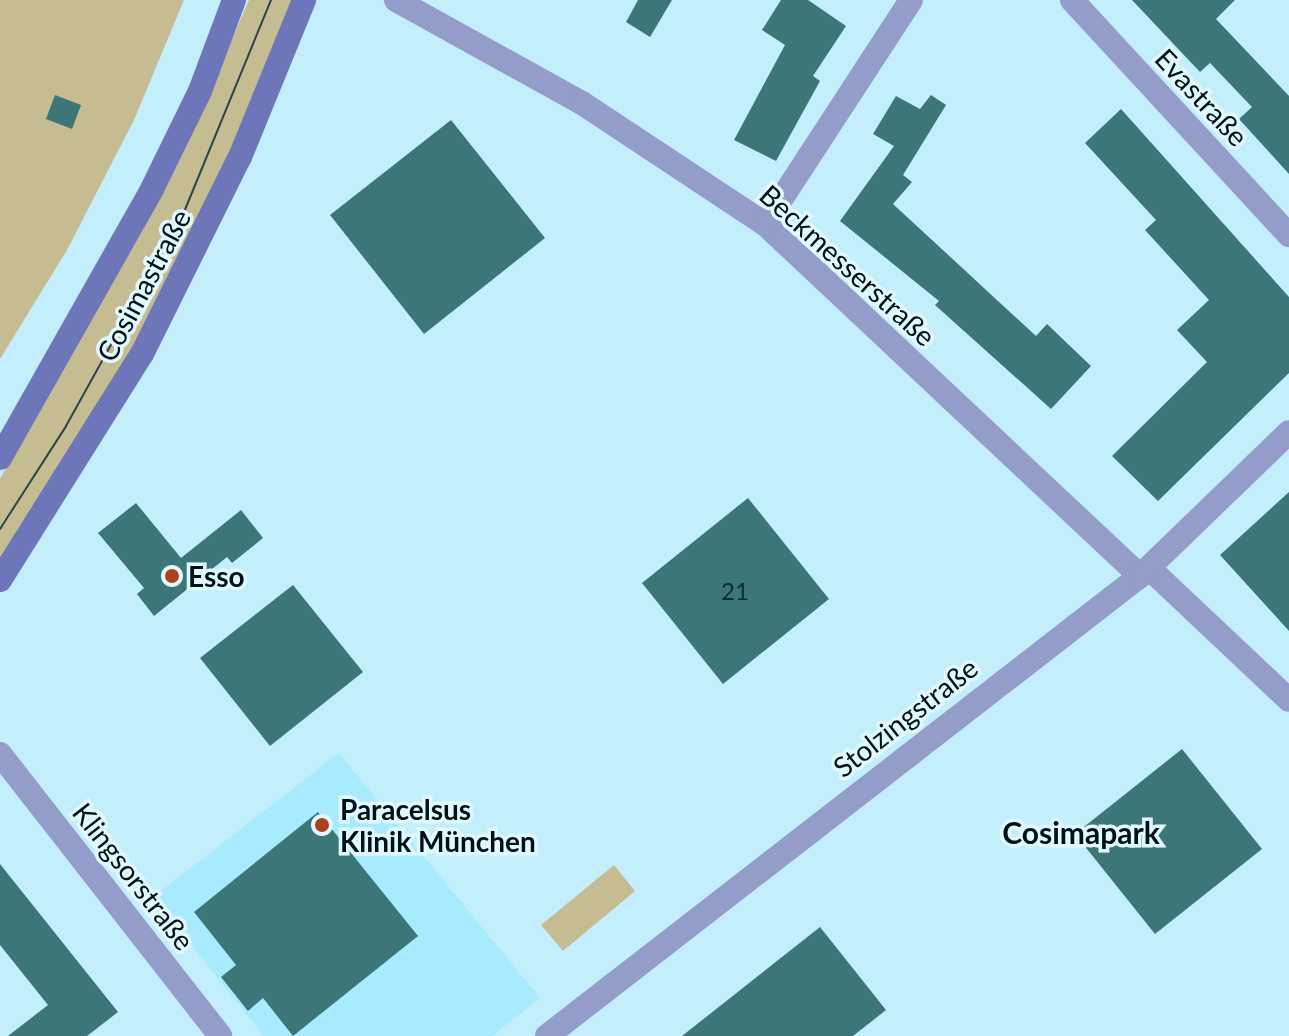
<!DOCTYPE html>
<meta charset="utf-8">
<style>
body{margin:0}
#map{position:relative;width:1289px;height:1036px;overflow:hidden;background:#c3effc;font-family:Lato,sans-serif}
div>[style]{position:absolute}
.built>*{inset:0;background:#a8ebfe}
.green>*{inset:0;background:#c6bc91}
.building>*{inset:0;background:#3c7678}
.street>*{height:24px;margin:-12px;padding:0 12px;transform-origin:12px;border-radius:12px;background:#949cca}
.secondary>*{height:24px;margin:-12px;padding:0 12px;transform-origin:12px;border-radius:12px;background:#6e76ba}
.tram>*{height:2px;margin:-1px;padding:0 1px;transform-origin:1px;border-radius:1px;background:#2c444c}
.dots>*{width:22px;height:22px;translate:-50% -50%;box-sizing:border-box;border:4px solid #e2f8ff;border-radius:50%}
span{translate:-50% -50%;white-space:nowrap;text-align:center;line-height:1.15;-webkit-text-stroke:7px #e2f8ff;paint-order:stroke}
.number-label{font-size:24px;color:#0f2b30}
.number-label span{-webkit-text-stroke-width:0}
.street-label{font-size:28px;color:#001218}
.poi-label{font-size:28px;color:#001218;font-weight:700}
.left{translate:0 -50%;text-align:left}
.neighbourhood-label{font-size:30px;color:#001218;font-weight:700}
</style>
<div id="map">
<div class="built">
<div style="clip-path:polygon(339px 753px,540px 998px,492px 1036px,264px 1036px,153px 897px)"></div>
</div>
<div class="green">
<div style="clip-path:polygon(0 0,184px 0,134px 120px,67px 250px,0 359px)"></div>
<div style="clip-path:polygon(249px 0,295px 0,240px 140px,127px 358px,0 560px,0 479px,176px 167px)"></div>
<div style="clip-path:polygon(614px 865px,635px 891px,563px 951px,541px 925px)"></div>
</div>
<div class="building">
<div style="clip-path:polygon(638px 0,672px 0,650px 37px,626px 22px)"></div>
<div style="clip-path:polygon(781px 0,808px 0,846px 26px,813px 76px,820px 81px,776px 161px,734px 140px,785px 45px,762px 30px)"></div>
<div style="clip-path:polygon(1132px 0,1235px 0,1216px 19px,1289px 96px,1289px 174px,1239px 119px,1252px 107px,1210px 63px,1200px 72px)"></div>
<div style="clip-path:polygon(55px 95px,81px 105px,72px 129px,46px 119px)"></div>
<div style="clip-path:polygon(931px 95px,946px 105px,903px 175px,912px 182px,893px 204px,1036px 336px,1047px 324px,1091px 366px,1051px 409px,935px 305px,939px 301px,840px 221px,894px 146px,873px 134px,896px 96px,920px 109px)"></div>
<div style="clip-path:polygon(1121px 109px,1289px 297px,1289px 373px,1158px 501px,1112px 456px,1207px 362px,1177px 330px,1209px 300px,1145px 230px,1156px 220px,1085px 143px)"></div>
<div style="clip-path:polygon(451px 120px,545px 238px,424px 334px,330px 215px)"></div>
<div style="clip-path:polygon(1289px 492px,1289px 631px,1220px 555px)"></div>
<div style="clip-path:polygon(748px 498px,829px 599px,723px 684px,642px 583px)"></div>
<div style="clip-path:polygon(136px 503px,181px 558px,241px 510px,263px 538px,232px 563px,227px 557px,154px 616px,137px 594px,144px 588px,98px 533px)"></div>
<div style="clip-path:polygon(293px 585px,363px 672px,270px 746px,200px 658px)"></div>
<div style="clip-path:polygon(1182px 749px,1262px 849px,1155px 934px,1075px 834px)"></div>
<div style="clip-path:polygon(318px 812px,418px 936px,293px 1036px,263px 998px,248px 1011px,221px 977px,236px 965px,194px 912px)"></div>
<div style="clip-path:polygon(0 864px,118px 1012px,87px 1036px,8px 1036px,48px 1005px,0 945px)"></div>
<div style="clip-path:polygon(820px 927px,886px 1010px,853px 1036px,682px 1036px)"></div>
</div>
<div class="street">
<div style="left:396px;top:0;width:213px;rotate:29deg"></div>
<div style="left:582px;top:103px;width:219px;rotate:33.5deg"></div>
<div style="left:765px;top:224px;width:514px;rotate:43.19deg"></div>
<div style="left:1072px;top:0;width:320px;rotate:47.3deg"></div>
<div style="left:765px;top:224px;width:267px;rotate:-56.9deg"></div>
<div style="left:1149px;top:568px;width:192px;rotate:43.3deg"></div>
<div style="left:0;top:754px;width:358px;rotate:52deg"></div>
<div style="left:547px;top:1036px;width:750px;rotate:-37.8deg"></div>
<div style="left:1140px;top:576px;width:207px;rotate:-44deg"></div>
</div>
<div class="secondary">
<div style="left:0;top:458px;width:309px;rotate:-60.5deg"></div>
<div style="left:152px;top:189px;width:109px;rotate:-63.9deg"></div>
<div style="left:200px;top:91px;width:97px;rotate:-69.5deg"></div>
<div style="left:0;top:580px;width:267px;rotate:-57.9deg"></div>
<div style="left:142px;top:354px;width:220px;rotate:-63.6deg"></div>
<div style="left:240px;top:157px;width:170px;rotate:-67.8deg"></div>
</div>
<div class="tram">
<div style="left:0;top:529px;width:122px;rotate:-57.3deg"></div>
<div style="left:66px;top:426px;width:239px;rotate:-61deg"></div>
<div style="left:182px;top:217px;width:235px;rotate:-67.7deg"></div>
</div>
<div class="dots">
<div style="left:172px;top:576px;background:#aa4222"></div>
<div style="left:322px;top:825px;background:#aa4222"></div>
</div>
<div class="number-label">
<span style="left:735px;top:591px">21</span>
</div>
<div class="street-label">
<span style="left:1202px;top:97px;rotate:47deg">Evastraße</span>
<span style="left:848px;top:265px;rotate:42deg">Beckmesserstraße</span>
<span style="left:143px;top:285px;rotate:-62deg">Cosimastraße</span>
<span style="left:905px;top:717px;rotate:-38deg">Stolzingstraße</span>
<span style="left:134px;top:876px;rotate:52deg">Klingsorstraße</span>
</div>
<div class="poi-label">
<span class="left" style="left:188px;top:576px">Esso</span>
<span class="left" style="left:340px;top:825px">Paracelsus<br>Klinik München</span>
</div>
<div class="neighbourhood-label">
<span style="left:1081px;top:832px">Cosimapark</span>
</div>
</div>
